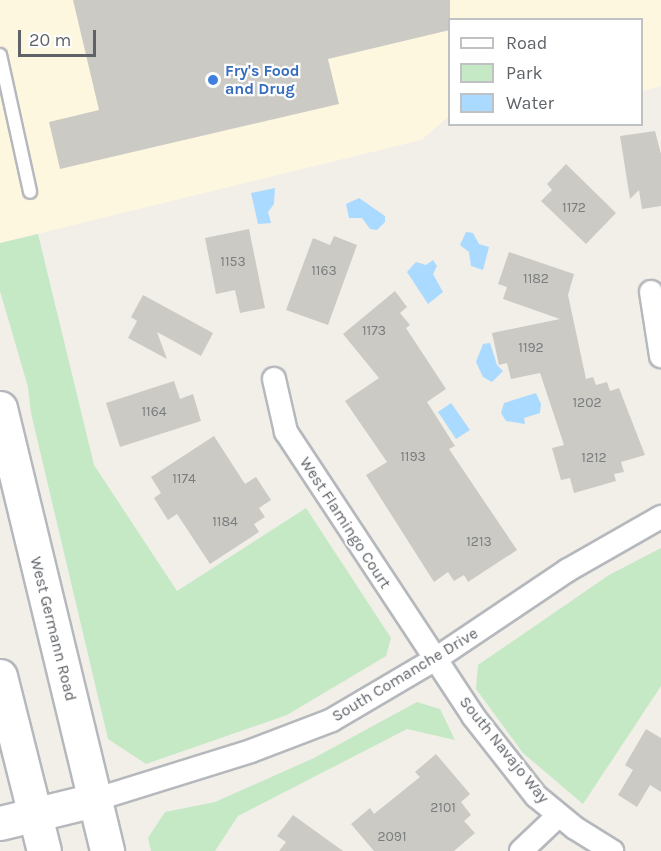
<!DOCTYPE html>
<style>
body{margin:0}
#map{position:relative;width:661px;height:851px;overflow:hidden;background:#f1efe8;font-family:Karla,sans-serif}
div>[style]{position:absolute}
.commercial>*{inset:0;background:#fef7e0}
.green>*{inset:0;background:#c5e8c5}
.water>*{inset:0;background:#aadaff}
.building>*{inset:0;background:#cccac5}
.roads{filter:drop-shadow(2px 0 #b5b8bc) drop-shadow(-2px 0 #b5b8bc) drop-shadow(0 2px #b5b8bc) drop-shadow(0 -2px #b5b8bc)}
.lane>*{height:12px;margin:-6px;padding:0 6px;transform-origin:6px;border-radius:6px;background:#fff}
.street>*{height:22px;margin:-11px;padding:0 11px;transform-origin:11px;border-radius:11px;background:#fff}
.secondary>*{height:33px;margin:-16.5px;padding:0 16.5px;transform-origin:16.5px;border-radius:16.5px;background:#fff}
.dots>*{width:16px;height:16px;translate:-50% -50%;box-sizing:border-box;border:3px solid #fff;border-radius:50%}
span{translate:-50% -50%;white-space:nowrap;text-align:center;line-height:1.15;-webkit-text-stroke:4.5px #fff;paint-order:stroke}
.number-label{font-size:14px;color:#7a7d7f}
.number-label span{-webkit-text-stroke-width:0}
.shop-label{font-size:16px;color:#366cbe;font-weight:700}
.left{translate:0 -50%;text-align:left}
.street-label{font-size:16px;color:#5f6368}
.legend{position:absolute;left:448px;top:18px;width:195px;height:108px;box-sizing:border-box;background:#fff;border:2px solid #bfc1c3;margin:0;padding:8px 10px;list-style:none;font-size:18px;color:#5f6368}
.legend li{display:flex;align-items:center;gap:12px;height:30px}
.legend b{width:30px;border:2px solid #bfc1c3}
.scale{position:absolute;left:18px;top:30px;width:78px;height:27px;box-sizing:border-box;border:3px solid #5f6368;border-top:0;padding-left:8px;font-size:18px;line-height:21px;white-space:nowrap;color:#5f6368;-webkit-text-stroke:4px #fff;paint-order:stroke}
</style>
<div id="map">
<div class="commercial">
<div style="clip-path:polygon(0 0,661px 0,661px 86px,642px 91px,642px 20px,450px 20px,449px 116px,421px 140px,0 243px)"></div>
</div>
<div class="green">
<div style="clip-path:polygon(38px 234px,94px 465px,177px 591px,306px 508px,391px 638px,386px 656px,287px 715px,146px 764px,108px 739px,31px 413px,28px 387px,0 291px,0 243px)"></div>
<div style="clip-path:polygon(661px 548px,661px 686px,583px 804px,523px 753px,476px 689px,478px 665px,609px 575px)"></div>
<div style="clip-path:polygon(417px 702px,440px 709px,455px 740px,407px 729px,238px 816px,215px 851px,151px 851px,148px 838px,165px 812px,215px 802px,314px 758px)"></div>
</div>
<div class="water">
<div style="clip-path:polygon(275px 188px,274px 204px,268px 212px,271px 223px,258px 224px,251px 193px)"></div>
<div style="clip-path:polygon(359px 198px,385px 216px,385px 222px,377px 230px,370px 229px,362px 218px,349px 218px,346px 204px)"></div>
<div style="clip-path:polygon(466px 232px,473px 233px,479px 244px,489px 247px,483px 270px,471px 266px,469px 252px,460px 245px)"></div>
<div style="clip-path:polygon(433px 260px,437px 266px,433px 274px,443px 292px,428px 304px,407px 272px,416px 262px,426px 265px)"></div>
<div style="clip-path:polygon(490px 343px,497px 365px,503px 371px,492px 382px,483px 377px,476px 362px,483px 344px)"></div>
<div style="clip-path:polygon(536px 393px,541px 404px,540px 413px,524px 418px,525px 424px,506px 421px,501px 413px,504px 403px)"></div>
<div style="clip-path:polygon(451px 403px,470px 430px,456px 439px,438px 412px)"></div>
</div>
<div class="building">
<div style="clip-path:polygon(73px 0,450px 0,450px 30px,328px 59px,339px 104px,60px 169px,49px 122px,99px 110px)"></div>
<div style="clip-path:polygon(655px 131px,661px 154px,661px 206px,642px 209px,639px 190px,630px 199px,620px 136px)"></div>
<div style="clip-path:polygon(566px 164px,616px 213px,586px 244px,541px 201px,552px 190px,547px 184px)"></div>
<div style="clip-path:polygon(249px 229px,265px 308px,240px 313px,235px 290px,216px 294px,205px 238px)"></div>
<div style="clip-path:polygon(334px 236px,357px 245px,328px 325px,286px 310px,313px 238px,330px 245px)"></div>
<div style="clip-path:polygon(509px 252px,574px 274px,568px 295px,586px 379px,593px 377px,596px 385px,607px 382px,610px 391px,619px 388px,645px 455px,621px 462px,624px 472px,614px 474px,616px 481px,574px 493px,570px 478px,561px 480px,552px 448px,564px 445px,540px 373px,511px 379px,507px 363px,499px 365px,492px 333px,560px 319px,503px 299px,507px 287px,498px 284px)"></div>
<div style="clip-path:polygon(395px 291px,407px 307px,400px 313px,410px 325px,406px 328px,446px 389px,427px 402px,455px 446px,449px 449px,517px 550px,468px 582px,464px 575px,454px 581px,448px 572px,434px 582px,366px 475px,387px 462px,345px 401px,379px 378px,343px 334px)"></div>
<div style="clip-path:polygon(143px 295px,213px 333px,201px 356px,157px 332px,167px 359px,128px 338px,137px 321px,131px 317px)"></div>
<div style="clip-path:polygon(174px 381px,180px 399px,193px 394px,201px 421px,120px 447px,106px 403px)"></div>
<div style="clip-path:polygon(214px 436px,245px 484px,256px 477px,271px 500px,259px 508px,265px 517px,254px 524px,259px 532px,210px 564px,177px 514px,168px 520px,154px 498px,161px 493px,151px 477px)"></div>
<div style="clip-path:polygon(646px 729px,661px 738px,661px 792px,650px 785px,637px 807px,618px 795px,633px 770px,625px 765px)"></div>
<div style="clip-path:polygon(436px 754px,470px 794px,461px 802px,471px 815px,464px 821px,475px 833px,454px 851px,374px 851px,351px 824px,370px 808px,374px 814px,420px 777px,415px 772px)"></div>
<div style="clip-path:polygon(293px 815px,343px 851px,279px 851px,286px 842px,277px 836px)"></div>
</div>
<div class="roads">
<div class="lane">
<div style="left:0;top:55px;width:140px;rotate:77.6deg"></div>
</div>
<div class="street">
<div style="left:651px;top:292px;width:65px;rotate:81.1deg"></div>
<div style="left:274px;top:379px;width:54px;rotate:77.2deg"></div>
<div style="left:286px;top:432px;width:340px;rotate:56.6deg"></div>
<div style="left:473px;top:716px;width:102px;rotate:51.8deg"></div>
<div style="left:536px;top:796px;width:50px;rotate:39.4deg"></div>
<div style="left:575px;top:828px;width:44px;rotate:31.9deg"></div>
<div style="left:94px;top:800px;width:164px;rotate:-17.3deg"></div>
<div style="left:251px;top:751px;width:87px;rotate:-20.9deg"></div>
<div style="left:332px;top:720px;width:118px;rotate:-30.5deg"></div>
<div style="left:434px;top:660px;width:161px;rotate:-33.9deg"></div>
<div style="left:568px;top:570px;width:107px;rotate:-29.7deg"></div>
<div style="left:521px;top:851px;width:52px;rotate:-43.5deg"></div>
</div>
<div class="secondary">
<div style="left:0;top:408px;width:456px;rotate:76.4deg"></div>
<div style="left:0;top:676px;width:180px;rotate:75.9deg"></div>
<div style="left:0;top:823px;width:97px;rotate:-13.7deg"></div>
</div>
</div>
<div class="dots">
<div style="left:213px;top:80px;background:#3f7fe0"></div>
</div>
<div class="number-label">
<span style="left:574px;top:208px">1172</span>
<span style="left:233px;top:262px">1153</span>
<span style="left:324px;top:271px">1163</span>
<span style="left:536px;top:279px">1182</span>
<span style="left:374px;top:331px">1173</span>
<span style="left:531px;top:348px">1192</span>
<span style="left:587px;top:403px">1202</span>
<span style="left:154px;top:412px">1164</span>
<span style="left:413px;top:457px">1193</span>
<span style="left:594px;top:458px">1212</span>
<span style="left:184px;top:479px">1174</span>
<span style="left:225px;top:522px">1184</span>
<span style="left:479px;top:542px">1213</span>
<span style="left:443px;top:808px">2101</span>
<span style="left:392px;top:837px">2091</span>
</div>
<div class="shop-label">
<span class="left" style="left:225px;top:80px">Fry's Food<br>and Drug</span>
</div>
<div class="street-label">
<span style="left:345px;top:523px;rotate:57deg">West Flamingo Court</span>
<span style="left:53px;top:629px;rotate:76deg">West Germann Road</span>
<span style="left:405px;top:675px;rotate:-31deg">South Comanche Drive</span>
<span style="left:504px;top:750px;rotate:51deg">South Navajo Way</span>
</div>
<ul class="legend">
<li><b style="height:8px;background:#fff"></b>Road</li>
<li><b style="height:16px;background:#c5e8c5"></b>Park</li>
<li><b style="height:16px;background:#aadaff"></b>Water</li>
</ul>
<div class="scale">20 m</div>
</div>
